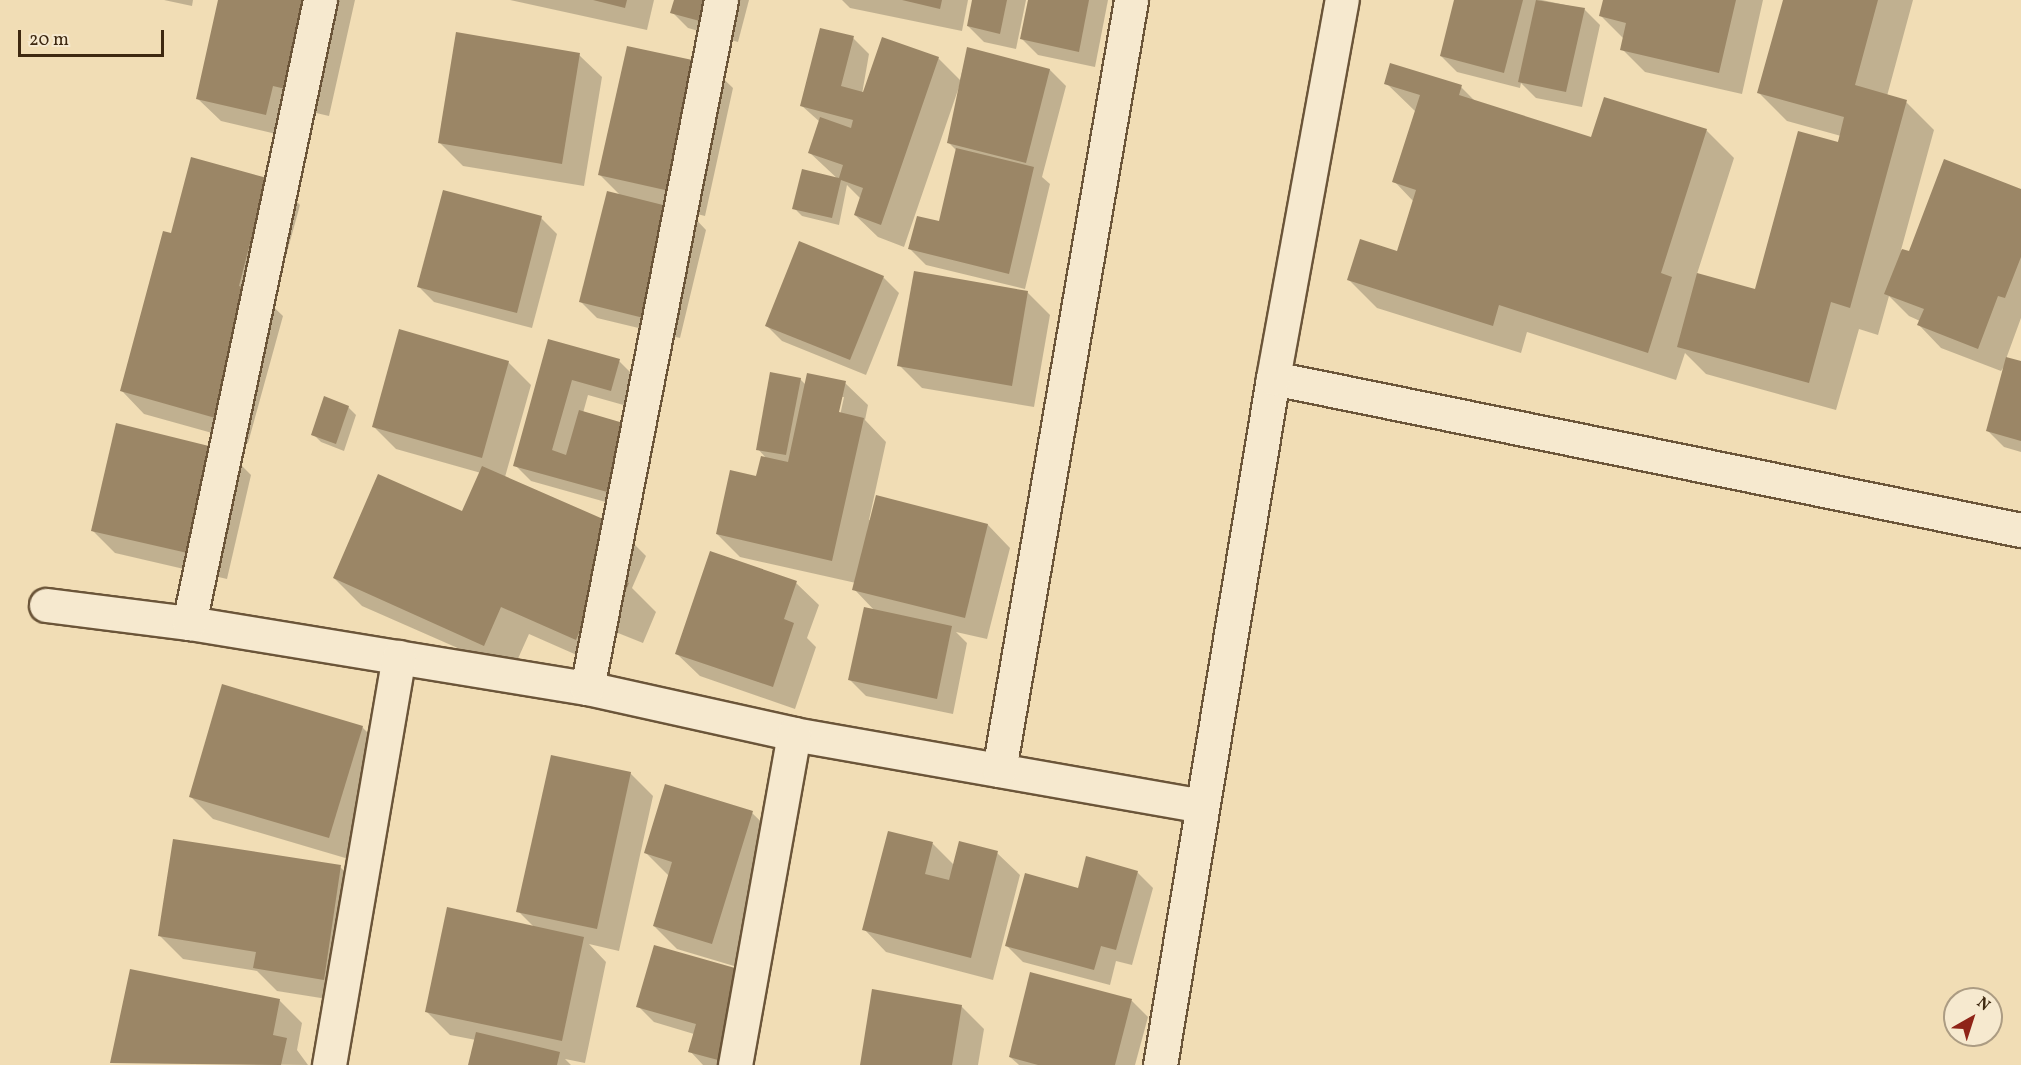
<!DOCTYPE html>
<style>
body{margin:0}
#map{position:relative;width:2021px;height:1065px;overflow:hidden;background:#f1ddb5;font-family:Vollkorn,serif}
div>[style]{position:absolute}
.shadow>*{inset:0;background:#0003}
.building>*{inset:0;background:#9b8666}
.roads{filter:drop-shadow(2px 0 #6b5539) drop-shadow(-2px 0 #6b5539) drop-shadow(0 2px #6b5539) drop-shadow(0 -2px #6b5539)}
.minor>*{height:33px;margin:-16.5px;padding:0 16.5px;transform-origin:16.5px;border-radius:16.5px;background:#f6e9cf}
span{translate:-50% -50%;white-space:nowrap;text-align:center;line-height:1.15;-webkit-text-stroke:6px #f6e9cf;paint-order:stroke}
.north{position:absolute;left:1943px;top:987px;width:60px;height:60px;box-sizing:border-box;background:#f6e9cf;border:2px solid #ac9c83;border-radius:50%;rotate:39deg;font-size:16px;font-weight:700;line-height:24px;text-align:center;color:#3e2810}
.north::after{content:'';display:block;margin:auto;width:21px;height:27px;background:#8f2418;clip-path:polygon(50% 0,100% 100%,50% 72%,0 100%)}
.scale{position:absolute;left:18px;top:30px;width:146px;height:27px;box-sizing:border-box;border:3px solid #3e2810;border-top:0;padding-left:8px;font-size:18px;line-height:21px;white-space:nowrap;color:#3e2810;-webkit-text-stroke:4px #f6e9cf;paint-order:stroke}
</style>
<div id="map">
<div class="shadow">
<div style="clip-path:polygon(164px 0,193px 0,192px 6px)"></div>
<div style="clip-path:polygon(220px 0,355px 0,329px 116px,295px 108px,289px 137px,221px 121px,198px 99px)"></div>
<div style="clip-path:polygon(510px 0,654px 0,647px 30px)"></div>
<div style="clip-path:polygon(675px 0,749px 0,738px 42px,688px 28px,672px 12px)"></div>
<div style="clip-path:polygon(842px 0,968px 0,962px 31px,850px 8px)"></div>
<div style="clip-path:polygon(974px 0,1026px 0,1016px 49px,984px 42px,968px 26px)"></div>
<div style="clip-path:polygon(1030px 0,1108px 0,1095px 67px,1038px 55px,1022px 39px)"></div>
<div style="clip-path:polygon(1455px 0,1542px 0,1584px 9px,1600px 25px,1582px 107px,1536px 98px,1521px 83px,1520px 88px,1457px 72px,1441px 56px)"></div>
<div style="clip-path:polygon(1604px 0,1763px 0,1742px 94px,1645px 72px,1622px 49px,1624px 39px,1601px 16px)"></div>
<div style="clip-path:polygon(1785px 0,1913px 0,1887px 96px,1906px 102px,1934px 130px,1901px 250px,1909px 253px,2021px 191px,2021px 318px,2006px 359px,2021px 363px,2021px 452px,2004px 447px,1988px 431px,2007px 362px,2001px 371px,1941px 348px,1919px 325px,1920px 321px,1909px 316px,1889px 296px,1878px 335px,1859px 329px,1836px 410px,1706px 374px,1685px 353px,1676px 380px,1527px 332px,1521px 353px,1377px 308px,1349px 280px,1398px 253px,1414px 202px,1394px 181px,1416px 112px,1386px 83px,1461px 87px,1476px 102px,1592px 139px,1706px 130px,1734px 158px,1697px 274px,1756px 291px,1841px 136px,1787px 121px,1759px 93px)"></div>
<div style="clip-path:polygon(853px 38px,869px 54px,862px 94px,938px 58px,960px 80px,968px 49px,1050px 70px,1066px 86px,1042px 177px,1050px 184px,1025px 289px,926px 265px,910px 249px,940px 223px,957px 151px,949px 143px,960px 84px,904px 247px,878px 237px,855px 215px,861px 199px,847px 185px,839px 225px,802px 216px,794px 208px,840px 181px,809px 152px,820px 122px,802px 106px)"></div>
<div style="clip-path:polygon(579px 55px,602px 77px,584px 186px,463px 166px,440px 143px)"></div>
<div style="clip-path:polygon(710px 66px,733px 88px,705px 216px,689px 212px,706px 230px,680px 338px,597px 318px,581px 302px,621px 196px,600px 175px)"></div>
<div style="clip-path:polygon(277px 182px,300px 205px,286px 256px,276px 254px,264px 298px,283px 316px,248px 443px,144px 414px,122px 391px)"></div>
<div style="clip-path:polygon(541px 218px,557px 234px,532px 328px,434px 302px,418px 286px)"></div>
<div style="clip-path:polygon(883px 277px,899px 293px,866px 375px,782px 341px,766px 325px)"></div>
<div style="clip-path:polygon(1027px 292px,1050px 315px,1034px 407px,922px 388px,899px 365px)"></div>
<div style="clip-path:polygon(549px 341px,619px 361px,635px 377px,627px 406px,588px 395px,583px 413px,627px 508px,531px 481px,515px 465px)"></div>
<div style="clip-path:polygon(508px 362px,531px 385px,505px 477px,618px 528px,646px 556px,632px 588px,656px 612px,643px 643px,618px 633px,604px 667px,529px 634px,512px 672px,362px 606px,334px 578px,463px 513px,481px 473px,396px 449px,373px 426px)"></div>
<div style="clip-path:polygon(evenodd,800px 379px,806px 385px,845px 383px,868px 405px,865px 420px,886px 442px,869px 520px,988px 525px,1010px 548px,987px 639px,956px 632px,967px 643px,953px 714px,866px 696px,850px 680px,875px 611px,854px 589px,856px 583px,740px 557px,717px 534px,767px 459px,758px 449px,800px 379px,841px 397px,844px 397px,839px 420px,836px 419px,841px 397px)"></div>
<div style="clip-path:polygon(348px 407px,356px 415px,344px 451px,321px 442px,313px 434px)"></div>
<div style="clip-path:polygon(228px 452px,251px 475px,227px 579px,115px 553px,92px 530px)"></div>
<div style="clip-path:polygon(796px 583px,819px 605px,807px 638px,816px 647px,795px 709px,700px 676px,677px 654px)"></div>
<div style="clip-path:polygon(362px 727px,385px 750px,352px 860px,213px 819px,190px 796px)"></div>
<div style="clip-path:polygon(630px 773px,653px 796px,619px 951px,589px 944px,606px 962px,585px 1063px,565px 1059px,571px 1065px,470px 1065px,476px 1040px,450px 1035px,427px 1012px,535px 928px,518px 911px)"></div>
<div style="clip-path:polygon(752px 813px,775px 835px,734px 966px,677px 949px,654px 926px,669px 876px,646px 853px)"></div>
<div style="clip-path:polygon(889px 832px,933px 844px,955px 866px,997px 853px,1020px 875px,993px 980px,886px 952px,864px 929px)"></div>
<div style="clip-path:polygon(340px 867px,363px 889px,346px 1002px,277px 991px,257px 971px,183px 959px,160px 936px)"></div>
<div style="clip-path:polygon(1137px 872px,1153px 888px,1132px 965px,1116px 961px,1110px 985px,1023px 962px,1007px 946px,1079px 889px)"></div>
<div style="clip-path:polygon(655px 947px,736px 1065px,703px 1065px,690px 1051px,694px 1034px,654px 1022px,638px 1006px)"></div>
<div style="clip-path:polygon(1031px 974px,1132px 1001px,1148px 1017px,1135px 1065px,1019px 1065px,1010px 1057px)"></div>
<div style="clip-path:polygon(200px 983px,279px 1000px,302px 1023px,297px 1050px,308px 1065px,112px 1062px)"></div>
<div style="clip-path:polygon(961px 1006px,984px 1029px,978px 1065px,861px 1065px)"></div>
</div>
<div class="building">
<div style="clip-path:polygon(218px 0,327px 0,307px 94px,273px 86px,266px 115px,196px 99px)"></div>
<div style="clip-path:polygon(593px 0,627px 0,625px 8px)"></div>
<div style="clip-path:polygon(674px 0,729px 0,722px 27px,670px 13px)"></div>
<div style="clip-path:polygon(902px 0,942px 0,940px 9px)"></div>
<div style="clip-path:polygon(972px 0,1007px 0,1000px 34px,967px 26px)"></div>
<div style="clip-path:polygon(1028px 0,1089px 0,1079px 52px,1020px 39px)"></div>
<div style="clip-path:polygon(1454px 0,1523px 0,1504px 73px,1440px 56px)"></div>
<div style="clip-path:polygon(1536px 0,1585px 8px,1566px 92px,1518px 82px)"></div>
<div style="clip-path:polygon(1603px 0,1736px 0,1719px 73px,1620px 50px,1626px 23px,1599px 16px)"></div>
<div style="clip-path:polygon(1783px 0,1878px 0,1855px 85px,1907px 100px,1850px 308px,1831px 302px,1809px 383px,1677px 347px,1697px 273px,1755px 289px,1798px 131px,1838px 142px,1844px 117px,1757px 93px)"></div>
<div style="clip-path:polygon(820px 28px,854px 36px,841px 86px,863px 92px,882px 37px,939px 57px,881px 225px,854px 215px,863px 188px,841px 180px,832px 218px,792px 209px,802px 169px,839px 178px,843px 165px,808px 153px,820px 117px,851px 128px,853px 120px,800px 106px)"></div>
<div style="clip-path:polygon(456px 32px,580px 53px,562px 164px,438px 143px)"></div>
<div style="clip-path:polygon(627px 46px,711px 64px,683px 194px,598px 175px)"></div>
<div style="clip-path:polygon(967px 47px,1050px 69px,1026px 163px,947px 143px)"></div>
<div style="clip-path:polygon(1390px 63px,1462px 85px,1459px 95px,1591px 137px,1604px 97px,1707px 129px,1661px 273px,1672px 277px,1648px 353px,1499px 305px,1493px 326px,1347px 280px,1360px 239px,1397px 251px,1416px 190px,1392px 182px,1420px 95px,1384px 84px)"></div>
<div style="clip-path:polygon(956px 148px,1034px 167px,1009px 274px,908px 249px,917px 216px,939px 221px)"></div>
<div style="clip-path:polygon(191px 157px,278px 181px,264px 235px,253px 232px,239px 286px,261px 292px,226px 421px,120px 391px,163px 231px,171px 233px)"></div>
<div style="clip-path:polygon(1944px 159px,2021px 189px,2021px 257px,2005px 298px,1998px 296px,1978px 349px,1917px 325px,1924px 309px,1884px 294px,1902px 249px,1909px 251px)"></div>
<div style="clip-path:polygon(443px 190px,542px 216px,517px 313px,417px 287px)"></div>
<div style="clip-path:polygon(607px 191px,691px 212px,664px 323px,579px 302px)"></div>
<div style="clip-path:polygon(799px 241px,884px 276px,850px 360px,765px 326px)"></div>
<div style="clip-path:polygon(914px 271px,1028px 291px,1012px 386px,897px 366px)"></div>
<div style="clip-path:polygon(399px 329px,509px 361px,482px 458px,372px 427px)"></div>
<div style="clip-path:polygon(548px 339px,620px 359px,611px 391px,572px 380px,552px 450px,566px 455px,579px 410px,630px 425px,611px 493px,513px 466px)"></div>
<div style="clip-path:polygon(2006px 357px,2021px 361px,2021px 441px,1986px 431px)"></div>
<div style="clip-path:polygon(770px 372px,801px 378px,786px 455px,756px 450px)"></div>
<div style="clip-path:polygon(807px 373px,846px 381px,839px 412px,864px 418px,832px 561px,716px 534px,730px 470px,756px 476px,761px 456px,788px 462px)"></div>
<div style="clip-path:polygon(324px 396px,349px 406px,336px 444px,311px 435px)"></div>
<div style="clip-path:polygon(116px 423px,229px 451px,205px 557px,91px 531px)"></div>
<div style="clip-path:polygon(482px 466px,619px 526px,600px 570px,629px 583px,614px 616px,590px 606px,576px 640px,501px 607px,484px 646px,333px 578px,378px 474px,462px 511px)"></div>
<div style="clip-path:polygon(876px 495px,988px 524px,965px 618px,852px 590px)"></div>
<div style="clip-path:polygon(710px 551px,797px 581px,784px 619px,794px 623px,773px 687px,675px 654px)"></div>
<div style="clip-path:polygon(864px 607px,952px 626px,937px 699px,848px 680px)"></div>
<div style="clip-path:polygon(222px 684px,363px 726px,329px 838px,189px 797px)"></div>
<div style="clip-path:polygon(551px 755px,631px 772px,597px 929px,516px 912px)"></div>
<div style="clip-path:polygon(665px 784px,753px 811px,712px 944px,653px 926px,672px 862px,644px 853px)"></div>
<div style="clip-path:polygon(888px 831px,933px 842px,925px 874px,949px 880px,959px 841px,998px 851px,971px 958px,862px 930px)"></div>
<div style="clip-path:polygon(173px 839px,341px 865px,324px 980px,253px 968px,256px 952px,158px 936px)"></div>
<div style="clip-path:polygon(1086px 856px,1138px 871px,1116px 950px,1101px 946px,1094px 970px,1005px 946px,1025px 873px,1078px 888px)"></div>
<div style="clip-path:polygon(447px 907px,584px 937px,562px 1041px,425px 1012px)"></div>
<div style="clip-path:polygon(654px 945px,742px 970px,718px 1060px,688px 1052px,696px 1024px,636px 1007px)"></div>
<div style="clip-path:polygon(130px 969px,280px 999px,273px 1035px,287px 1038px,281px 1065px,110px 1063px)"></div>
<div style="clip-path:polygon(1030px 972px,1132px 999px,1115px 1065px,1038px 1065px,1009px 1057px)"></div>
<div style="clip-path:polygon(872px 989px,962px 1005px,952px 1065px,860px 1065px)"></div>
<div style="clip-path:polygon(476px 1032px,560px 1052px,557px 1065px,468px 1065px)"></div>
</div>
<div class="roads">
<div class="minor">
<div style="left:1273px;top:378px;width:763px;rotate:11.49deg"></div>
<div style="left:46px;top:605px;width:144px;rotate:7.2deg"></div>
<div style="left:189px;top:623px;width:403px;rotate:9.3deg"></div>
<div style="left:587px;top:688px;width:212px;rotate:12.5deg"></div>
<div style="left:794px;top:734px;width:413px;rotate:10deg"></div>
<div style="left:189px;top:623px;width:637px;rotate:-78.13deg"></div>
<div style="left:587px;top:688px;width:701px;rotate:-78.98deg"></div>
<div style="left:999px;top:770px;width:781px;rotate:-80.27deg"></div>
<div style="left:329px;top:1065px;width:414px;rotate:-80.3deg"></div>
<div style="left:735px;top:1065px;width:336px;rotate:-79.9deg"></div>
<div style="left:1160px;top:1065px;width:696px;rotate:-80.66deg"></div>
<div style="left:1273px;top:378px;width:384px;rotate:-79.7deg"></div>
</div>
</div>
<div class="north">N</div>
<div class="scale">20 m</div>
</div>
